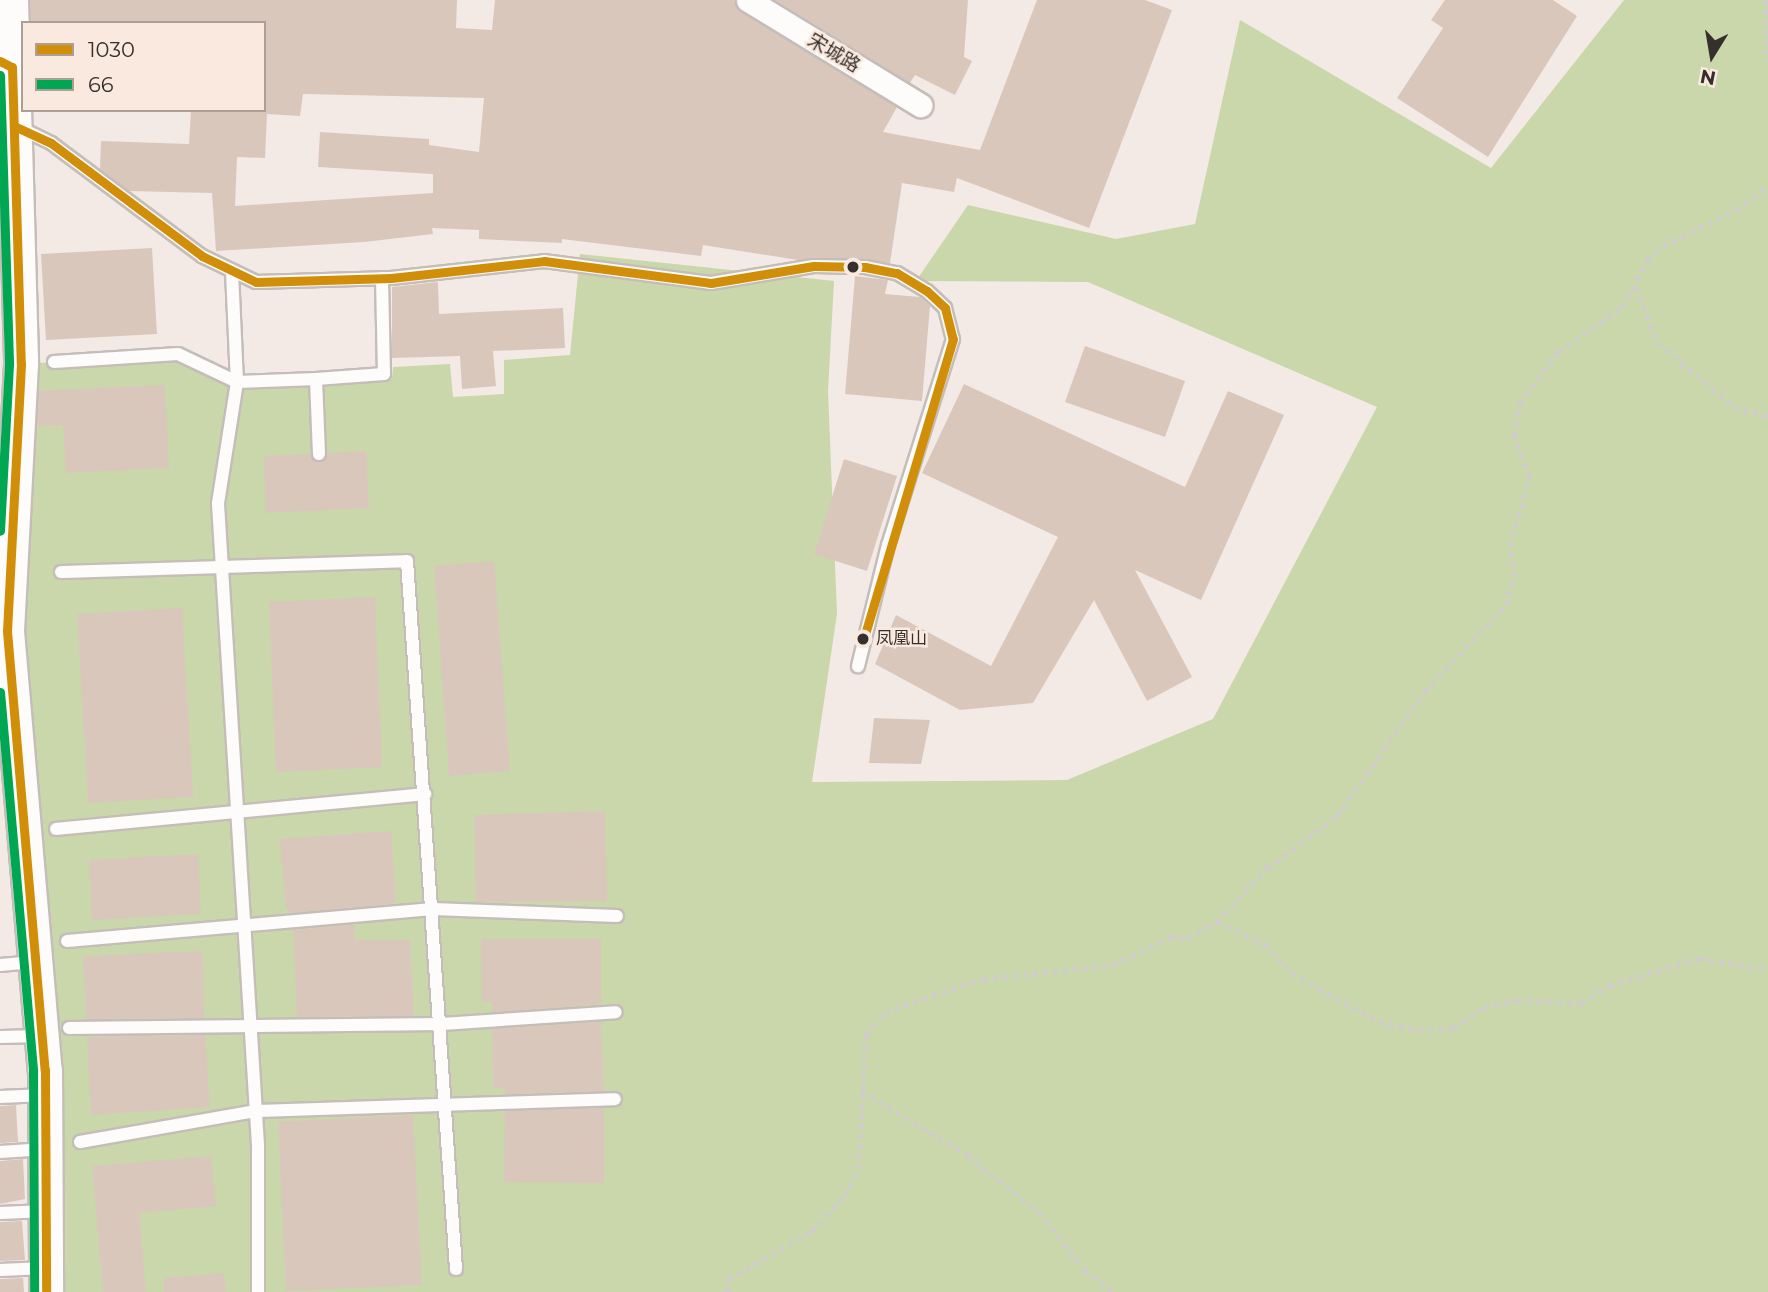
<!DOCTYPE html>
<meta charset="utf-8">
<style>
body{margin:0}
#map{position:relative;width:1768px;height:1292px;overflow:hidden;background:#f3eae5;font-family:Montserrat,"Noto Sans SC",sans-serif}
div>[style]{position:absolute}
.forest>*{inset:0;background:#c9d7aa}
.building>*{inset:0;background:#dac7bc}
.path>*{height:4.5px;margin-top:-2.25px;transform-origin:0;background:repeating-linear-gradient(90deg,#cfccca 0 5px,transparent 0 10px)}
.roads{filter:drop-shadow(2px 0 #c4bdb9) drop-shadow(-2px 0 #c4bdb9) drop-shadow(0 2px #c4bdb9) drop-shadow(0 -2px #c4bdb9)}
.lane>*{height:12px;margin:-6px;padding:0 6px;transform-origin:6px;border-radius:6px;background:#fdfcfb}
.street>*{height:23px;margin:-11.5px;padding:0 11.5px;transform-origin:11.5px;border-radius:11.5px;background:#fdfcfb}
.secondary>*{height:33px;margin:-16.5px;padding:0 16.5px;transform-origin:16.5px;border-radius:16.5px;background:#fdfcfb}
.bus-1>*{height:9px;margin:-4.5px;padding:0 4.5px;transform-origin:4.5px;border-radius:4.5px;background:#d08e09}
.bus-2>*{height:9px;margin:-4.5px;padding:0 4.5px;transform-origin:4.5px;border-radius:4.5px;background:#00a651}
.dots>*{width:19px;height:19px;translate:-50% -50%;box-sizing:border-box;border:4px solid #f9e9df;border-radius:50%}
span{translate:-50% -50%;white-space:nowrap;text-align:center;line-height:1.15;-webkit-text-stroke:5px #f9e9df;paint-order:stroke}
.bus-label{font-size:17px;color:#36302d}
.left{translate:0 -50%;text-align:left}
.street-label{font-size:19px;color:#36302d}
.legend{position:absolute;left:21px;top:21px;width:245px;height:91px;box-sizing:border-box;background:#f9e9df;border:2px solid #ab9f98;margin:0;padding:9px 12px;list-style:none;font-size:21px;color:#36302d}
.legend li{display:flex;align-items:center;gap:14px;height:35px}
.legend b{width:35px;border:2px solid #ab9f98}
.north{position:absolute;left:1677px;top:21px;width:70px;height:70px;-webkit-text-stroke:5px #f9e9df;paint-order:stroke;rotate:191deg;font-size:19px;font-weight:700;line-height:28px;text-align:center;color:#36302d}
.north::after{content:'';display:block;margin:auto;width:24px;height:32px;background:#36302d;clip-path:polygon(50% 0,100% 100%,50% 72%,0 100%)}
</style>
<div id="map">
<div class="forest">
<div style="clip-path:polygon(1624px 0,1768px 0,1768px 1292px,63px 1292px,50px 1069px,7px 631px,21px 364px,178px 354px,238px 382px,392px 379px,393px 367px,450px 364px,453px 397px,504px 394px,504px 360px,570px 355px,580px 254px,834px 281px,828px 391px,837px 614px,812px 782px,1067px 780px,1213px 719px,1377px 407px,1088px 282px,916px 281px,968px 205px,1116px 239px,1195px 224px,1240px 20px,1491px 168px)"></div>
</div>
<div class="building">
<div style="clip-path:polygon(evenodd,30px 0,457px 0,456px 28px,492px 30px,495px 0,734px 0,741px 12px,897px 107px,883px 132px,980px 150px,1037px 0,1145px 0,1172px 10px,1089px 228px,957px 178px,954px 192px,902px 183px,890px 263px,798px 260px,703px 245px,701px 256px,562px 239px,562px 243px,479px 239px,479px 230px,432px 228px,433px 234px,364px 242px,216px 251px,212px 193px,129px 191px,100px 169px,101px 141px,189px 144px,191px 110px,264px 110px,264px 23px,31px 23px,30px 0,303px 94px,484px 98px,479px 152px,429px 145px,429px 139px,320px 132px,318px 167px,433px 174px,433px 193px,235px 206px,237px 157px,265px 158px,267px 114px,300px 116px,303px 94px)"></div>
<div style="clip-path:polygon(775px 0,968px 0,964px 57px,972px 61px,955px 95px,915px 75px,910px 83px)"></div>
<div style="clip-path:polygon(1445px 0,1553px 0,1577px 16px,1488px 157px,1397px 98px,1443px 28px,1431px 20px)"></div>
<div style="clip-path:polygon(152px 248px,157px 334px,46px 340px,41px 254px)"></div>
<div style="clip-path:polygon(855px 276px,888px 280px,885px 294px,920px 297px,930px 306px,922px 401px,845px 394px)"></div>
<div style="clip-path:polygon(438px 282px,439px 314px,563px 308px,565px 348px,493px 351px,496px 386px,462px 389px,460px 356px,392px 358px,392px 287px)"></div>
<div style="clip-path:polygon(1085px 346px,1185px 381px,1165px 437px,1065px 402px)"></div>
<div style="clip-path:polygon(964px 384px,1185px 487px,1228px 391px,1284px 415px,1201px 600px,1135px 570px,1192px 677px,1147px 701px,1094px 600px,1033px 703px,960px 710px,875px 664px,896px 615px,991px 666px,1058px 537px,922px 473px)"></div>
<div style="clip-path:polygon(165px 385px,169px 468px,66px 473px,63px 425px,37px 426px,39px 391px)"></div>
<div style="clip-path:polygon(366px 451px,369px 508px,266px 513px,264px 456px,310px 454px,320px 463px,328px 453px)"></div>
<div style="clip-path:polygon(844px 459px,897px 476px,867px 571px,814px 554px)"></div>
<div style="clip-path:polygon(494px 561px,510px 771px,449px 776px,434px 566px)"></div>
<div style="clip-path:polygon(375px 597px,382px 767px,276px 772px,269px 602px)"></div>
<div style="clip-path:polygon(182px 608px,193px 797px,88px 803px,77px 614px)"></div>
<div style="clip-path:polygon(874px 718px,930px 720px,921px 764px,869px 763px)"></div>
<div style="clip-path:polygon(605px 811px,607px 901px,476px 902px,474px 815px)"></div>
<div style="clip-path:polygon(391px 831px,396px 903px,292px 913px,286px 908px,280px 839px)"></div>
<div style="clip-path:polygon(198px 854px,201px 914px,92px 920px,89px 860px)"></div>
<div style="clip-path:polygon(354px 925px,355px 940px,410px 940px,414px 1016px,297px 1017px,293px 930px)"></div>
<div style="clip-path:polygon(481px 939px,601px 939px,601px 1004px,492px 1012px,492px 1002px,482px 1002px)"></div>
<div style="clip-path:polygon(203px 951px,204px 1018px,86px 1019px,83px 956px)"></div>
<div style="clip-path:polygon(601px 1022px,604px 1091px,505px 1094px,505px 1088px,493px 1088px,492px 1029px)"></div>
<div style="clip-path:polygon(205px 1035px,210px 1107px,91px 1115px,87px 1037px)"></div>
<div style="clip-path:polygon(16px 1105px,18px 1142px,0 1143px,0 1106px)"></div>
<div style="clip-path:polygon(604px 1108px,604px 1183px,504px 1182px,505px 1111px)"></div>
<div style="clip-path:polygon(413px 1115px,422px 1285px,286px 1291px,278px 1122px)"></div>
<div style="clip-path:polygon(211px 1156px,216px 1206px,139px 1213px,146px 1292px,103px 1292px,92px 1166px)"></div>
<div style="clip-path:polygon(23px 1159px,25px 1199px,0 1204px,0 1161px)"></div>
<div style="clip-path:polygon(22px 1221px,25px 1260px,0 1261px,0 1222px)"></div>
<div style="clip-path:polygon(224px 1273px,226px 1292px,164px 1292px,164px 1278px)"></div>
<div style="clip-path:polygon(23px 1278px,24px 1292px,0 1292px,0 1279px)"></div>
</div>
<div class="path">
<div style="left:1766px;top:0;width:61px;rotate:88.1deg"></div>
<div style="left:1636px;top:287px;width:60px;rotate:68.6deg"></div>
<div style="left:1658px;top:343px;width:99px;rotate:40.1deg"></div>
<div style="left:1734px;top:407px;width:35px;rotate:15deg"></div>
<div style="left:1217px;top:922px;width:53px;rotate:24.6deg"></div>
<div style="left:1265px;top:944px;width:40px;rotate:47deg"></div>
<div style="left:1292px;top:973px;width:100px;rotate:29.4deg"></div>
<div style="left:1379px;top:1022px;width:40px;rotate:12deg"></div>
<div style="left:1418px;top:1030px;width:35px;rotate:-3deg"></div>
<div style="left:1453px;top:1028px;width:37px;rotate:-34deg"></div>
<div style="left:1484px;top:1007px;width:34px;rotate:-12deg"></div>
<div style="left:1517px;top:1000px;width:64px;rotate:2.7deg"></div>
<div style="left:1581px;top:1003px;width:33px;rotate:-31deg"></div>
<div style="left:1609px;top:986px;width:94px;rotate:-17.3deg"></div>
<div style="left:1699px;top:958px;width:70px;rotate:9.9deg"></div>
<div style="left:862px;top:1091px;width:123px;rotate:31.4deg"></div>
<div style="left:967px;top:1155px;width:92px;rotate:38.4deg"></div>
<div style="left:1039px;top:1212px;width:74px;rotate:51.6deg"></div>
<div style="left:1085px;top:1270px;width:36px;rotate:38deg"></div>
<div style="left:727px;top:1292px;width:13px;rotate:-86deg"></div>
<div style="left:728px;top:1279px;width:97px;rotate:-29.7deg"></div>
<div style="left:812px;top:1231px;width:48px;rotate:-46.7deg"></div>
<div style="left:845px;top:1196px;width:30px;rotate:-64deg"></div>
<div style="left:858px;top:1169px;width:135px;rotate:-86.6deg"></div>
<div style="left:866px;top:1034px;width:29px;rotate:-49deg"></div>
<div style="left:885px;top:1012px;width:103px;rotate:-18.6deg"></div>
<div style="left:983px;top:979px;width:131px;rotate:-6.1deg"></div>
<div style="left:1113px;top:965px;width:64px;rotate:-26.2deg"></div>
<div style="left:1170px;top:937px;width:18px;rotate:3deg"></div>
<div style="left:1188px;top:938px;width:33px;rotate:-29deg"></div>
<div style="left:1217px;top:922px;width:74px;rotate:-47.2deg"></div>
<div style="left:1267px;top:868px;width:87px;rotate:-36.6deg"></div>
<div style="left:1337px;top:816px;width:151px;rotate:-54.9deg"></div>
<div style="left:1424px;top:692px;width:120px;rotate:-46.7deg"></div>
<div style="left:1506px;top:605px;width:29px;rotate:-74deg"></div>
<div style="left:1514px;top:577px;width:31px;rotate:-97deg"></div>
<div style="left:1510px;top:546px;width:72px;rotate:-74.6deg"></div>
<div style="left:1529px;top:477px;width:44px;rotate:-110.1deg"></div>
<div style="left:1514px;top:436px;width:32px;rotate:-81deg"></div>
<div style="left:1519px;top:404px;width:65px;rotate:-53.1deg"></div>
<div style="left:1558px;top:352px;width:78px;rotate:-35.1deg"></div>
<div style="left:1622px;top:307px;width:53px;rotate:-62deg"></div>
<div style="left:1647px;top:260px;width:21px;rotate:-41deg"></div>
<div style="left:1663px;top:246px;width:81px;rotate:-26.3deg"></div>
<div style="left:1736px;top:210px;width:40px;rotate:-37deg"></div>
</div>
<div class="roads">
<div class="lane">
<div style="left:18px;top:127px;width:37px;rotate:26deg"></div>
<div style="left:51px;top:143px;width:189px;rotate:36.8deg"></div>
<div style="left:202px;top:256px;width:60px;rotate:25.7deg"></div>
<div style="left:256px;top:282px;width:135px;rotate:-1.7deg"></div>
<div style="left:391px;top:278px;width:154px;rotate:-6.3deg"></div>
<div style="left:544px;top:261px;width:168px;rotate:7.5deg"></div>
<div style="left:711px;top:283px;width:104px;rotate:-9.4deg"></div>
<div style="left:814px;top:266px;width:51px;rotate:1.1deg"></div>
<div style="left:865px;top:267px;width:33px;rotate:11deg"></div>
<div style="left:897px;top:273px;width:35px;rotate:31deg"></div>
<div style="left:927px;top:291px;width:25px;rotate:43deg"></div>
<div style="left:945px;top:308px;width:32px;rotate:76deg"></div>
<div style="left:953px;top:339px;width:216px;rotate:107.5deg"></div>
<div style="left:888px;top:545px;width:125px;rotate:103.9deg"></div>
<div style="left:232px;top:272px;width:110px;rotate:87.4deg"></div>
<div style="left:237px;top:382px;width:79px;rotate:-2.2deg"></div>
<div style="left:54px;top:362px;width:124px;rotate:-3.7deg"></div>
<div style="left:178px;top:354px;width:65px;rotate:25.4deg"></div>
<div style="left:237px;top:382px;width:123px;rotate:98.9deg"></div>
<div style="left:218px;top:504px;width:643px;rotate:86.43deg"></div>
<div style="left:258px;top:1146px;width:146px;rotate:90deg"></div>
<div style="left:319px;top:454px;width:75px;rotate:-92.3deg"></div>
<div style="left:316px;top:379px;width:68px;rotate:-4.2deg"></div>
<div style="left:384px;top:374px;width:96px;rotate:-91.2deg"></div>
<div style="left:61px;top:572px;width:346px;rotate:-1.8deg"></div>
<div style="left:407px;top:561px;width:710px;rotate:86.04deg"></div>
<div style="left:56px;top:829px;width:371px;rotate:-5.4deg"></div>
<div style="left:67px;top:941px;width:367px;rotate:-5deg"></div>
<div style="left:433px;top:909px;width:184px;rotate:2.2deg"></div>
<div style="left:0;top:965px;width:36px;rotate:-5deg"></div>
<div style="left:69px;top:1028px;width:373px;rotate:-0.6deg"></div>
<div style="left:442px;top:1024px;width:174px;rotate:-3.9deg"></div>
<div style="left:0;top:1037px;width:42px;rotate:-1.4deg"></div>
<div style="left:0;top:1097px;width:45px;rotate:-2.5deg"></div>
<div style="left:80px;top:1142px;width:179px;rotate:-10deg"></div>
<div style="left:256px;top:1111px;width:359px;rotate:-1.9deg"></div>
<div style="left:0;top:1152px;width:45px;rotate:-3.8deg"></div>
<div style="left:0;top:1213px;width:46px;rotate:-2.5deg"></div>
<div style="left:0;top:1270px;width:46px;rotate:-2.5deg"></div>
</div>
<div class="street">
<div style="left:748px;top:0;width:202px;rotate:31.4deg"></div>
</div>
<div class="secondary">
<div style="left:11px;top:0;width:364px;rotate:88.4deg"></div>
<div style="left:21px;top:364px;width:267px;rotate:93deg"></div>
<div style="left:7px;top:631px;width:441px;rotate:85.1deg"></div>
<div style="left:45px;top:1070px;width:222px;rotate:89.7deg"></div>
</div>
</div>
<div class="bus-1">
<div style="left:0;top:61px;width:13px;rotate:27deg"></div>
<div style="left:12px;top:67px;width:297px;rotate:88.3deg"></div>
<div style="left:21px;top:364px;width:267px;rotate:93deg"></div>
<div style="left:7px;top:631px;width:441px;rotate:85.1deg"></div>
<div style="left:45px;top:1070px;width:222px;rotate:89.7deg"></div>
<div style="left:14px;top:126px;width:41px;rotate:24.7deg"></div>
<div style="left:51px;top:143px;width:189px;rotate:36.8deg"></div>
<div style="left:202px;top:256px;width:60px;rotate:25.7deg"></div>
<div style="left:256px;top:282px;width:135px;rotate:-1.7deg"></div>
<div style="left:391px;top:278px;width:154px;rotate:-6.3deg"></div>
<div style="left:544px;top:261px;width:168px;rotate:7.5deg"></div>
<div style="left:711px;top:283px;width:104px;rotate:-9.4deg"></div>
<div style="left:814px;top:266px;width:51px;rotate:1.1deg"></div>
<div style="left:865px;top:267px;width:33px;rotate:11deg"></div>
<div style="left:897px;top:273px;width:35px;rotate:31deg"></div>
<div style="left:927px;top:291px;width:25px;rotate:43deg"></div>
<div style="left:945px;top:308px;width:32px;rotate:76deg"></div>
<div style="left:953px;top:339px;width:315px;rotate:106.6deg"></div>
</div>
<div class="bus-2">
<div style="left:0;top:75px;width:289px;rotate:88.2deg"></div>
<div style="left:9px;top:364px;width:167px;rotate:93.1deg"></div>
<div style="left:0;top:692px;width:380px;rotate:85deg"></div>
<div style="left:33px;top:1071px;width:221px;rotate:89.7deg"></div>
</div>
<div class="dots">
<div style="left:853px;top:267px;background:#36302d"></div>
<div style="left:863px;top:639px;background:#36302d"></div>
</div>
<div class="bus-label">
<span class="left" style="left:876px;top:639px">凤凰山</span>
</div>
<div class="street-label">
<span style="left:834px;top:53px;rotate:31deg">宋城路</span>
</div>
<ul class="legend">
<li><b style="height:9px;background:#d08e09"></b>1030</li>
<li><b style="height:9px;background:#00a651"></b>66</li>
</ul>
<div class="north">N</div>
</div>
